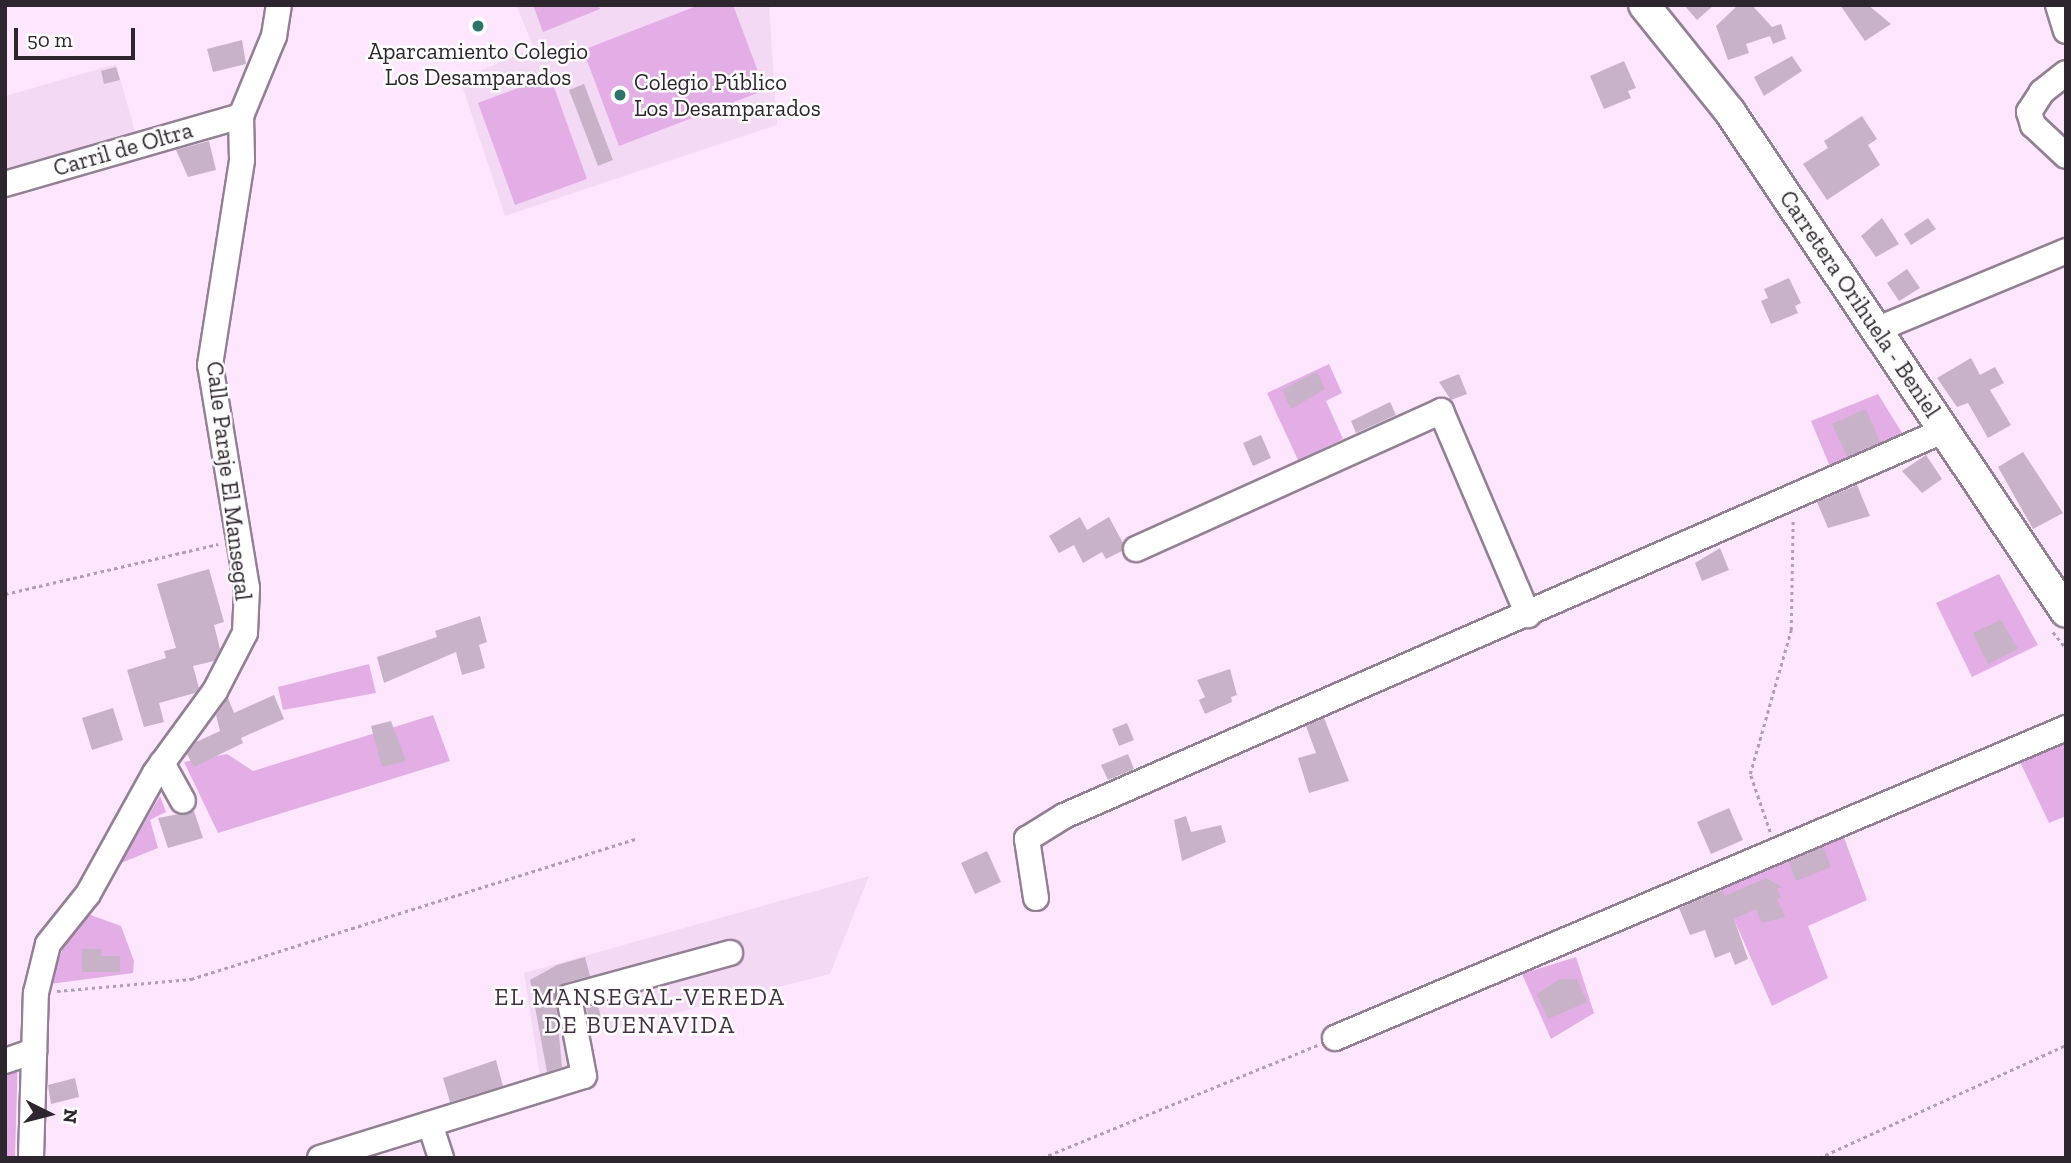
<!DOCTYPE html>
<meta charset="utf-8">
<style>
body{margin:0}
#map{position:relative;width:2071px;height:1163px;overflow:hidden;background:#fee7fe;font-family:"Zilla Slab",serif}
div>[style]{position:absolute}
.built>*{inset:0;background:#f4d9f5}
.green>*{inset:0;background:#e3ade6}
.building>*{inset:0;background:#c7b2c8}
.path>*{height:2.5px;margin-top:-1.25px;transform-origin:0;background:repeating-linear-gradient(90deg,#b09fb0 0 3.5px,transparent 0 7px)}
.roads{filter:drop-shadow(2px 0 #948094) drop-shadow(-2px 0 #948094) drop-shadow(0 2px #948094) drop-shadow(0 -2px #948094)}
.minor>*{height:24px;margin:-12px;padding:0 12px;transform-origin:12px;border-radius:12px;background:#fff}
.major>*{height:30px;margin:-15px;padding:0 15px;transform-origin:15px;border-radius:15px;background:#fff}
.dots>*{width:19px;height:19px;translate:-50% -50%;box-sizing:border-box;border:4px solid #fdfdfd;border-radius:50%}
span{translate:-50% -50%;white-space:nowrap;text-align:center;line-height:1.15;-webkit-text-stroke:5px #fdfdfd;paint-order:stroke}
.poi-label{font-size:23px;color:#2e262e}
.left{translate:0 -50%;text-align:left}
.street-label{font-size:23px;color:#2e262e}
.neighbourhood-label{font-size:24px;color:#423143;letter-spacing:2px}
.frame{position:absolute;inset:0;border:7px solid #2e262e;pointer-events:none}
.north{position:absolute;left:14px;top:1079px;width:70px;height:70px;-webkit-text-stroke:5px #fdfdfd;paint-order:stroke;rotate:96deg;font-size:19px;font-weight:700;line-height:28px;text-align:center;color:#2e262e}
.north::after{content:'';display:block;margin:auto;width:24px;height:32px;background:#2e262e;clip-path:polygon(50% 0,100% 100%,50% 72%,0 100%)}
.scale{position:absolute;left:14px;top:28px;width:121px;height:32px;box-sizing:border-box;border:4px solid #2e262e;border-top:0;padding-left:9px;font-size:21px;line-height:24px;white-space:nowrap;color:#2e262e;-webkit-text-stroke:5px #fdfdfd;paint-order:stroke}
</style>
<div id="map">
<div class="built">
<div style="clip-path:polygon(516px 5px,769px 5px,777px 125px,505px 216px,460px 79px,534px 48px)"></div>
<div style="clip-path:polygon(116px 64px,136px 135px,5px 171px,5px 96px)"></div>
<div style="clip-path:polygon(869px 876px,830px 974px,587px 1035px,598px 1078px,543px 1096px,524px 973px)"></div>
</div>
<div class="green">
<div style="clip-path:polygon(533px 5px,598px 5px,600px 9px,543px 32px)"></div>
<div style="clip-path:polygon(699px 5px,733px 5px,765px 90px,619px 146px,583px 50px)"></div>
<div style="clip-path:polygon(550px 76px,587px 179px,515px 205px,478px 103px)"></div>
<div style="clip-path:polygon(1329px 364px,1342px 393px,1326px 401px,1343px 439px,1298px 460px,1267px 393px)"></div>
<div style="clip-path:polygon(1878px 394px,1904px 436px,1831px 469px,1811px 421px)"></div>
<div style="clip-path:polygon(1999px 574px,2038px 645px,1972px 677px,1936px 603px)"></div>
<div style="clip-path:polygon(369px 664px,376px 693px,283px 710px,278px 687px)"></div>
<div style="clip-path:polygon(433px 715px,450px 761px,218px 833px,184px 762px,227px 754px,253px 771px)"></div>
<div style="clip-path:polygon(2066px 741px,2066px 816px,2049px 823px,2020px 762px)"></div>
<div style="clip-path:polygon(160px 796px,166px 812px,150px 820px,158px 848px,121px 863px)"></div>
<div style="clip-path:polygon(1842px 832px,1867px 900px,1808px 926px,1828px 978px,1772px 1006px,1718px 883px)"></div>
<div style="clip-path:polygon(88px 914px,121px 926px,134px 961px,133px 973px,50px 984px,64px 945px)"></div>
<div style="clip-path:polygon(1576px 957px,1594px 1013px,1551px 1039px,1522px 974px)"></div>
<div style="clip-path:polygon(18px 1052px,15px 1158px,5px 1158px,5px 1057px)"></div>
</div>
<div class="building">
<div style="clip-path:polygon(1684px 5px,1714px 5px,1697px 20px)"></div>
<div style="clip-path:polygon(1738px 5px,1752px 5px,1772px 27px,1781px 24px,1786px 39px,1773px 44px,1770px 36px,1746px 44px,1749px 53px,1728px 60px,1716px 26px)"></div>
<div style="clip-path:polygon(1840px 5px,1868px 5px,1891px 24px,1865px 41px)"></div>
<div style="clip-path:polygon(242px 40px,246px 64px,213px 72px,207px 49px)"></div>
<div style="clip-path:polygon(1792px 56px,1802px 71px,1764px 96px,1754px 77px)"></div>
<div style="clip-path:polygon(1624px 61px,1636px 88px,1628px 91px,1631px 98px,1604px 109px,1590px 76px)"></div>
<div style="clip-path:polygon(116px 67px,120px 80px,104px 84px,101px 71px)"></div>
<div style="clip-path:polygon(584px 84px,613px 160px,598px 166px,569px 90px)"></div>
<div style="clip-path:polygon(1862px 116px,1877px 139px,1868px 145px,1880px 165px,1827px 200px,1803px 164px,1828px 148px,1824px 141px)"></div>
<div style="clip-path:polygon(209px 141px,216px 170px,188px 177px,176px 150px)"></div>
<div style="clip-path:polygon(1882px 218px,1899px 244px,1876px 257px,1861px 236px)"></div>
<div style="clip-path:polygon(1928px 218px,1936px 229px,1911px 245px,1904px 234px)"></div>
<div style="clip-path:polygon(1907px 269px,1920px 288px,1899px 301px,1887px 283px)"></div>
<div style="clip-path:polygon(1789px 278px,1801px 303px,1795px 306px,1798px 313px,1771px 324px,1761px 301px,1768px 298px,1764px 289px)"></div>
<div style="clip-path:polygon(1971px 358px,1980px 375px,1995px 367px,2004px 383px,1990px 390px,2011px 425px,1988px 438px,1968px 403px,1957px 407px,1937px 378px)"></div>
<div style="clip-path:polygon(1317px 372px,1325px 389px,1291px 409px,1282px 390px)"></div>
<div style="clip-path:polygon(1459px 374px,1467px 394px,1451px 400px,1439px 382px)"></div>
<div style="clip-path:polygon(1390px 402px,1396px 415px,1356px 433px,1351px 421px)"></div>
<div style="clip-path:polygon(1866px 409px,1880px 442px,1847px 457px,1832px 424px)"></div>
<div style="clip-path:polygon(1261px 435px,1271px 458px,1253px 466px,1243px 443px)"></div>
<div style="clip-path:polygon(2023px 452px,2063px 513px,2033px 529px,1998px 467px)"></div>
<div style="clip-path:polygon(1926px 455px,1942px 479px,1922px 493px,1902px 471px)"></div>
<div style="clip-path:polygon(1857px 485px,1870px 516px,1828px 528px,1817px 502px)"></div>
<div style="clip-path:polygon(1080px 517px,1087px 530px,1109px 517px,1123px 543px,1122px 551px,1106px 559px,1102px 552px,1083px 563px,1074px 545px,1059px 553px,1049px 536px)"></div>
<div style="clip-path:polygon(1720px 548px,1729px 570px,1702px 581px,1695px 563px)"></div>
<div style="clip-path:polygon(209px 569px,224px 622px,214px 625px,220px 649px,214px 661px,193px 666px,199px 688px,195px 693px,159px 703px,164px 722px,144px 727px,127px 670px,166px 658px,164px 651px,176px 648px,157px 584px)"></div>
<div style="clip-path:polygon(480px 616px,487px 642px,479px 645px,485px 668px,462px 675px,456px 652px,384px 683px,377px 657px,437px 637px,435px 631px)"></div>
<div style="clip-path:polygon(2001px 620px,2018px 649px,1988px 664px,1973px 633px)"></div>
<div style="clip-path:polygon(1230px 669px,1237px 695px,1231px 697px,1232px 702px,1205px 714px,1199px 700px,1205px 697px,1197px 680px)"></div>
<div style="clip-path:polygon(274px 695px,284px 719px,241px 738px,243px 743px,194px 767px,187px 754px,196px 742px,220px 731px,216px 715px,228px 698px,234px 713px)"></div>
<div style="clip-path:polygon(113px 708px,123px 740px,92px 750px,82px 718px)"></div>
<div style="clip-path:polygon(1324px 718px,1349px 781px,1309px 793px,1298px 758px,1316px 753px,1306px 726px)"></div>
<div style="clip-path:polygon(391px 721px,406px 761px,382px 767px,371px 726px)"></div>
<div style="clip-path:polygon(1127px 723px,1134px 740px,1119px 746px,1112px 729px)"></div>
<div style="clip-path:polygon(1128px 754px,1134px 769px,1108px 780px,1101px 765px)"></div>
<div style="clip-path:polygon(1729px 808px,1743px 840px,1711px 854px,1697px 822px)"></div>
<div style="clip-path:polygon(194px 811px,203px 838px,168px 848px,158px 818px)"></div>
<div style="clip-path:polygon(1186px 816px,1191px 832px,1221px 825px,1226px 842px,1182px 861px,1174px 820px)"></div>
<div style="clip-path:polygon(1823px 847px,1831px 867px,1796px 881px,1789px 862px)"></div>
<div style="clip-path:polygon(987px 851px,1001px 882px,975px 894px,961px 863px)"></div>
<div style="clip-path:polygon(1766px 878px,1782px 887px,1777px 889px,1781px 898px,1777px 899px,1785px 917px,1762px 923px,1756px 909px,1734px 919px,1748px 959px,1735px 965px,1730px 952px,1715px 958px,1705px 930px,1690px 935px,1679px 908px,1722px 890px,1725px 896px)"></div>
<div style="clip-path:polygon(82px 949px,101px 949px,101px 956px,120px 956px,120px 972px,82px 972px)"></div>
<div style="clip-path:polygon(585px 957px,590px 976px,564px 983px,555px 992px,562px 1067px,547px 1072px,530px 980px,557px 965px)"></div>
<div style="clip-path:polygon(1560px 979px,1577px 979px,1587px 1002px,1548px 1019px,1537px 994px)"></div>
<div style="clip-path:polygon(598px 1005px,601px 1018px,589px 1020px,586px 1008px)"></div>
<div style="clip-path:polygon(496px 1060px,503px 1086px,450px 1102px,443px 1078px)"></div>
<div style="clip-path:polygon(75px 1078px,79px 1097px,51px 1104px,48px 1085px)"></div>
</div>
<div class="path">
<div style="left:5px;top:594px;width:219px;rotate:-13.2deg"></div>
<div style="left:2053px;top:632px;width:21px;rotate:51deg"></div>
<div style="left:1770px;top:832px;width:61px;rotate:-109deg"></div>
<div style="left:1750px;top:774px;width:150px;rotate:-74.1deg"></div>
<div style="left:1791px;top:630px;width:112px;rotate:-89deg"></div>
<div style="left:57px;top:991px;width:135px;rotate:-5.1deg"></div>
<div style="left:191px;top:979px;width:468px;rotate:-17.5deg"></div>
<div style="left:1042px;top:1158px;width:298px;rotate:-22.3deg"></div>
<div style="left:1819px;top:1158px;width:272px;rotate:-24.6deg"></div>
</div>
<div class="roads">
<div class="minor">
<div style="left:2058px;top:5px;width:27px;rotate:73deg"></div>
<div style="left:2066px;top:73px;width:31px;rotate:142deg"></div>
<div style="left:2042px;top:92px;width:24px;rotate:123deg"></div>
<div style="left:2029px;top:112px;width:14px;rotate:73deg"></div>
<div style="left:2033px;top:125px;width:45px;rotate:43.2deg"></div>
<div style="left:5px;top:184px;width:246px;rotate:-16.1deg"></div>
<div style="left:1878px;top:329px;width:204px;rotate:-22.5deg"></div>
<div style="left:1136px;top:549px;width:335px;rotate:-24.3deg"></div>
<div style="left:1441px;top:411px;width:222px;rotate:66.9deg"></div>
<div style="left:162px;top:763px;width:43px;rotate:61.1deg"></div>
<div style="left:1036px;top:898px;width:60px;rotate:-98.7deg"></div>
<div style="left:1027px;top:839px;width:44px;rotate:-31.9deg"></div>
<div style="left:1064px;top:816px;width:962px;rotate:-23.66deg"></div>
<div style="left:1335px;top:1038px;width:794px;rotate:-22.98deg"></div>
<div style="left:5px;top:1061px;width:31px;rotate:-19deg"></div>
<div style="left:430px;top:1124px;width:36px;rotate:72deg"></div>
<div style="left:31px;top:1158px;width:165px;rotate:-88.3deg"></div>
<div style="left:36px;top:993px;width:50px;rotate:-76.2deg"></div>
<div style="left:48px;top:944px;width:64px;rotate:-51.3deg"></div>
<div style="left:88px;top:894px;width:138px;rotate:-61deg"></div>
<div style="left:155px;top:773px;width:102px;rotate:-53.8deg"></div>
<div style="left:215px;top:691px;width:65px;rotate:-62.7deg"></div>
<div style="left:245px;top:633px;width:45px;rotate:-87.5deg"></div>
<div style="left:247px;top:588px;width:226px;rotate:-99.4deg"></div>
<div style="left:210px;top:365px;width:207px;rotate:-81.1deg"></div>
<div style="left:242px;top:160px;width:44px;rotate:-91.3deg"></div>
<div style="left:241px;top:116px;width:87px;rotate:-67.6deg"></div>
<div style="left:274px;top:36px;width:31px;rotate:-81deg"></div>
<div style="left:320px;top:1158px;width:276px;rotate:-17.3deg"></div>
<div style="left:584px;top:1076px;width:80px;rotate:-100.8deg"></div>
<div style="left:569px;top:997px;width:167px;rotate:-15.3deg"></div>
</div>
<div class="major">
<div style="left:1644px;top:5px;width:137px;rotate:51.2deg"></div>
<div style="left:1730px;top:112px;width:602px;rotate:56.1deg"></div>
</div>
</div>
<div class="dots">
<div style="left:478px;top:26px;background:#2f7469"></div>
<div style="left:620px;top:95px;background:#2f7469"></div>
</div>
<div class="poi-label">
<span style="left:478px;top:64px">Aparcamiento Colegio<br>Los Desamparados</span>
<span class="left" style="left:634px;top:95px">Colegio Público<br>Los Desamparados</span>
</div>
<div class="street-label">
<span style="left:123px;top:149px;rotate:-16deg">Carril de Oltra</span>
<span style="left:1860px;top:304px;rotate:56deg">Carretera Orihuela - Beniel</span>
<span style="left:229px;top:481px;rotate:83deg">Calle Paraje El Mansegal</span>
</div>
<div class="neighbourhood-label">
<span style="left:640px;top:1011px">EL MANSEGAL-VEREDA<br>DE BUENAVIDA</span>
</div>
<div class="frame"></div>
<div class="north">N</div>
<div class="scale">50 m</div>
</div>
